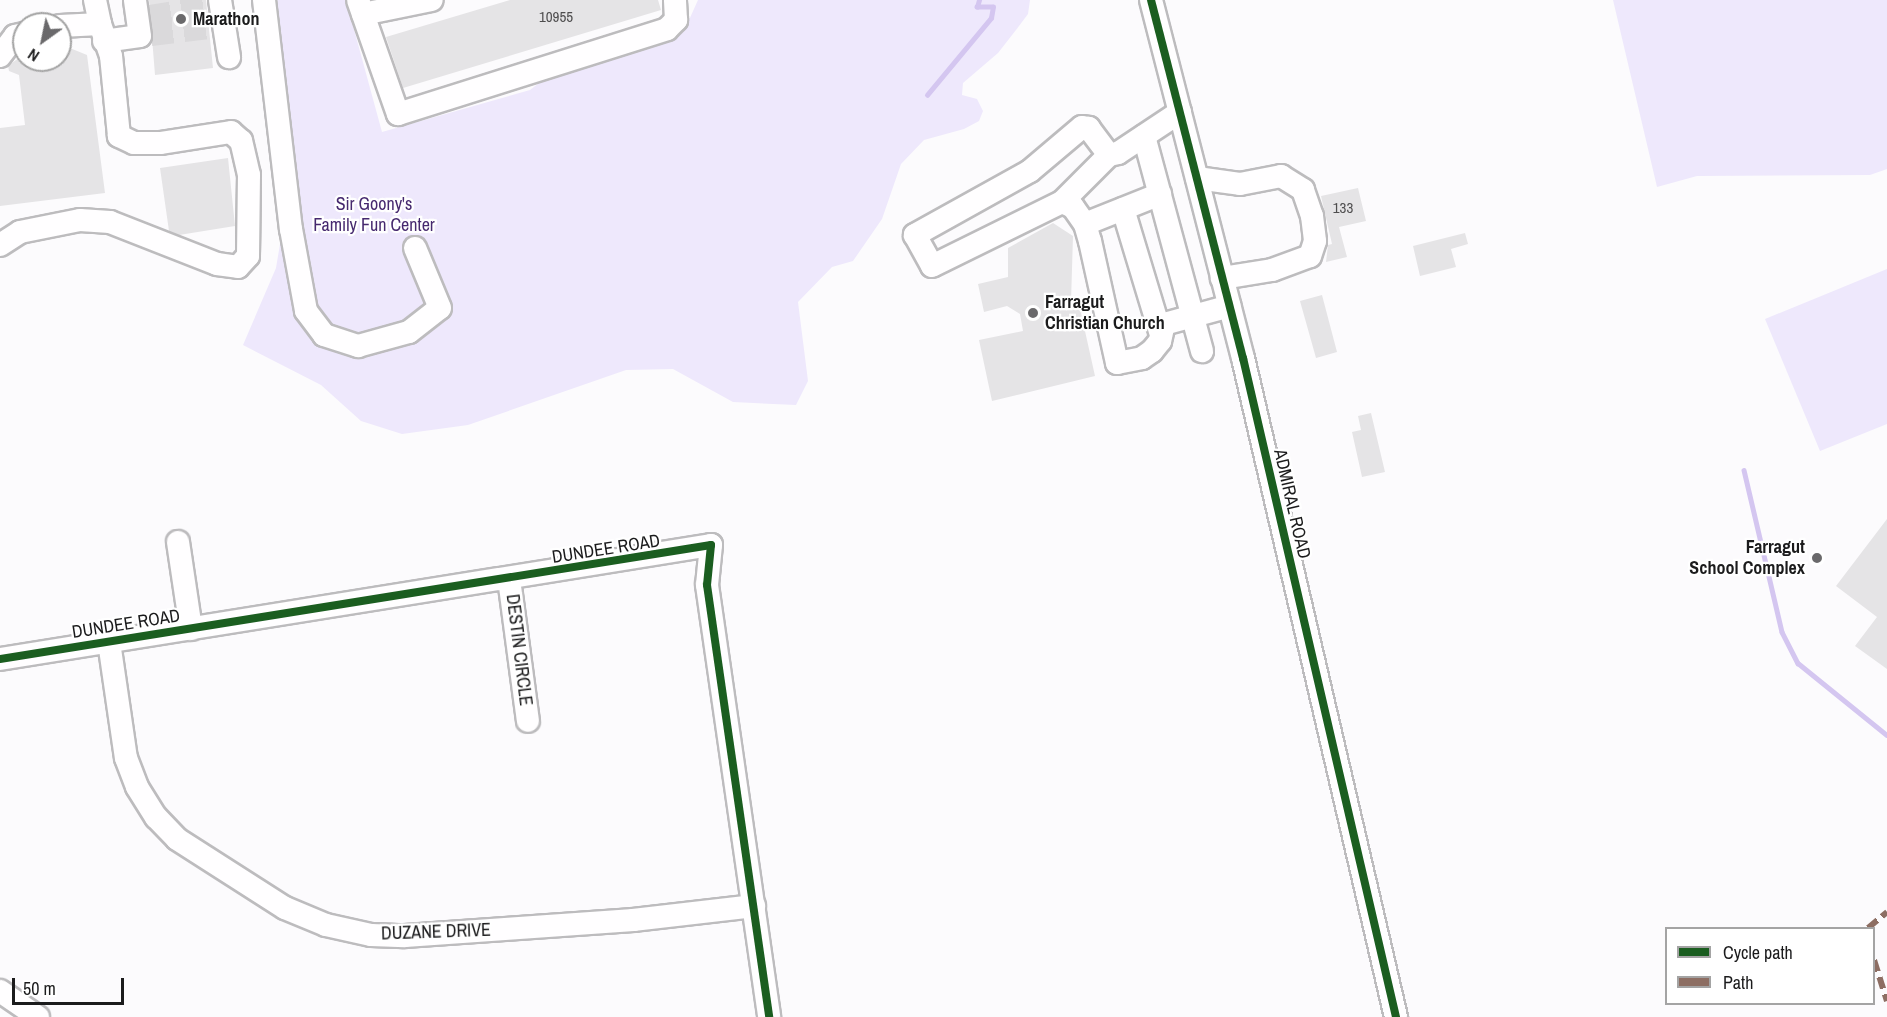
<!DOCTYPE html>
<style>
body{margin:0}
#map{position:relative;width:1887px;height:1017px;overflow:hidden;background:#fcfbfd;font-family:"Archivo Narrow",sans-serif}
div>[style]{position:absolute}
.green>*{inset:0;background:#eee8fc}
.stream>*{height:4.5px;margin:-2.25px;padding:0 2.25px;transform-origin:2.25px;border-radius:2.25px;background:#d4c6f0}
.building>*{inset:0;background:#e5e4e6}
.minor-tunnel>*{height:22px;margin-top:-11px;transform-origin:0;background:repeating-linear-gradient(90deg,#dad9db 0 22px,transparent 0 33px)}
.roads{filter:drop-shadow(2px 0 #bdbcbe) drop-shadow(-2px 0 #bdbcbe) drop-shadow(0 2px #bdbcbe) drop-shadow(0 -2px #bdbcbe)}
.minor>*{height:22px;margin:-11px;padding:0 11px;transform-origin:11px;border-radius:11px;background:#fffeff}
.quiet>*{height:6px;margin-top:-3px;transform-origin:0;background:repeating-linear-gradient(90deg,#8d6e63 0 12px,transparent 0 18px)}
.cycleway>*{height:8px;margin:-4px;padding:0 4px;transform-origin:4px;border-radius:4px;background:#1b5e20}
.dots>*{width:16px;height:16px;translate:-50% -50%;box-sizing:border-box;border:3px solid #fff;border-radius:50%}
span{translate:-50% -50%;white-space:nowrap;text-align:center;line-height:1.15;-webkit-text-stroke:4.5px #fff;paint-order:stroke}
.number-label{font-size:15px;color:#4e4d4e}
.number-label span{-webkit-text-stroke-width:0}
.poi-label{font-size:18px;color:#1b1b1c;font-weight:700}
.left{translate:0 -50%;text-align:left}
.right{translate:-100% -50%;text-align:right}
.park-label{font-size:18px;color:#46296f}
.street-label{font-size:18px;color:#1b1b1c}
.legend{position:absolute;left:1665px;top:927px;width:210px;height:78px;box-sizing:border-box;background:#fff;border:2px solid #a4a4a4;margin:0;padding:8px 10px;list-style:none;font-size:18px;color:#1b1b1c}
.legend li{display:flex;align-items:center;gap:12px;height:30px}
.legend b{width:30px;border:2px solid #a4a4a4}
.north{position:absolute;left:12px;top:12px;width:60px;height:60px;box-sizing:border-box;background:#fff;border:2px solid #a4a4a4;border-radius:50%;rotate:213deg;font-size:16px;font-weight:700;line-height:24px;text-align:center;color:#1b1b1c}
.north::after{content:'';display:block;margin:auto;width:21px;height:27px;background:#6a696b;clip-path:polygon(50% 0,100% 100%,50% 72%,0 100%)}
.scale{position:absolute;left:12px;top:978px;width:112px;height:27px;box-sizing:border-box;border:3px solid #1b1b1c;border-top:0;padding-left:8px;font-size:18px;line-height:21px;white-space:nowrap;color:#1b1b1c;-webkit-text-stroke:4px #fff;paint-order:stroke}
</style>
<div id="map">
<div class="green">
<div style="clip-path:polygon(272px 0,346px 0,382px 132px,530px 90px,543px 80px,665px 38px,689px 20px,698px 0,1030px 0,1028px 14px,1016px 30px,998px 53px,963px 83px,962px 95px,977px 99px,983px 111px,979px 121px,964px 129px,924px 140px,901px 164px,882px 219px,853px 261px,832px 267px,798px 302px,808px 381px,796px 405px,733px 402px,673px 369px,626px 370px,468px 425px,402px 434px,361px 421px,321px 385px,243px 345px,276px 268px,280px 244px,291px 243px)"></div>
<div style="clip-path:polygon(1613px 0,1887px 0,1887px 169px,1870px 175px,1697px 176px,1657px 187px)"></div>
<div style="clip-path:polygon(1887px 269px,1887px 424px,1820px 451px,1765px 319px)"></div>
</div>
<div class="stream">
<div style="left:927px;top:95px;width:100px;rotate:-50.3deg"></div>
<div style="left:991px;top:18px;width:11px;rotate:-80deg"></div>
<div style="left:993px;top:7px;width:16px;rotate:180deg"></div>
<div style="left:977px;top:7px;width:7px;rotate:-74deg"></div>
<div style="left:1744px;top:470px;width:166px;rotate:76.8deg"></div>
<div style="left:1782px;top:632px;width:35px;rotate:63deg"></div>
<div style="left:1798px;top:663px;width:114px;rotate:39deg"></div>
</div>
<div class="building">
<div style="clip-path:polygon(149px 0,206px 0,213px 68px,155px 75px)"></div>
<div style="clip-path:polygon(510px 0,658px 0,661px 10px,403px 88px,386px 37px)"></div>
<div style="clip-path:polygon(60px 44px,87px 55px,105px 193px,0 206px,0 128px,25px 125px,19px 75px,9px 71px,8px 66px,20px 57px,24px 60px,60px 60px)"></div>
<div style="clip-path:polygon(228px 158px,235px 226px,179px 235px,169px 231px,160px 168px)"></div>
<div style="clip-path:polygon(1358px 188px,1366px 221px,1339px 227px,1347px 257px,1326px 262px,1328px 245px,1332px 244px,1321px 196px)"></div>
<div style="clip-path:polygon(1053px 223px,1073px 236px,1071px 302px,1089px 298px,1092px 311px,1081px 313px,1095px 376px,992px 401px,979px 340px,1023px 331px,1020px 314px,1007px 306px,984px 312px,978px 284px,1008px 277px,1008px 248px)"></div>
<div style="clip-path:polygon(1465px 233px,1468px 244px,1451px 249px,1456px 267px,1420px 276px,1413px 246px)"></div>
<div style="clip-path:polygon(1322px 295px,1337px 352px,1316px 358px,1300px 301px)"></div>
<div style="clip-path:polygon(1371px 413px,1385px 472px,1362px 477px,1352px 432px,1361px 430px,1358px 416px)"></div>
<div style="clip-path:polygon(1887px 519px,1887px 669px,1855px 646px,1877px 617px,1836px 586px)"></div>
</div>
<div class="minor-tunnel">
<div style="left:149px;top:16px;width:58px;rotate:-9deg"></div>
<div style="left:151px;top:35px;width:58px;rotate:-6.9deg"></div>
</div>
<div class="roads">
<div class="minor">
<div style="left:95px;top:0;width:25px;rotate:78deg"></div>
<div style="left:220px;top:0;width:58px;rotate:81deg"></div>
<div style="left:264px;top:0;width:231px;rotate:83.3deg"></div>
<div style="left:291px;top:229px;width:83px;rotate:79.6deg"></div>
<div style="left:306px;top:311px;width:30px;rotate:53deg"></div>
<div style="left:324px;top:335px;width:36px;rotate:18deg"></div>
<div style="left:358px;top:346px;width:53px;rotate:-15.4deg"></div>
<div style="left:409px;top:332px;width:39px;rotate:-38deg"></div>
<div style="left:440px;top:308px;width:65px;rotate:-112.6deg"></div>
<div style="left:358px;top:0;width:121px;rotate:70.7deg"></div>
<div style="left:398px;top:114px;width:282px;rotate:-17.5deg"></div>
<div style="left:667px;top:29px;width:13px;rotate:-45deg"></div>
<div style="left:676px;top:20px;width:20px;rotate:-93deg"></div>
<div style="left:1151px;top:0;width:370px;rotate:75.6deg"></div>
<div style="left:1243px;top:358px;width:677px;rotate:76.93deg"></div>
<div style="left:363px;top:14px;width:70px;rotate:-11.5deg"></div>
<div style="left:104px;top:41px;width:36px;rotate:-8deg"></div>
<div style="left:140px;top:36px;width:36px;rotate:-98deg"></div>
<div style="left:0;top:56px;width:25px;rotate:-53deg"></div>
<div style="left:15px;top:36px;width:9px;rotate:-13deg"></div>
<div style="left:1180px;top:112px;width:74px;rotate:146.5deg"></div>
<div style="left:1118px;top:153px;width:9px;rotate:167deg"></div>
<div style="left:1109px;top:155px;width:34px;rotate:-127deg"></div>
<div style="left:1089px;top:128px;width:7px;rotate:-172deg"></div>
<div style="left:1082px;top:127px;width:68px;rotate:139.8deg"></div>
<div style="left:1030px;top:171px;width:132px;rotate:150.9deg"></div>
<div style="left:915px;top:235px;width:35px;rotate:61deg"></div>
<div style="left:932px;top:266px;width:145px;rotate:-26.2deg"></div>
<div style="left:1062px;top:202px;width:12px;rotate:24deg"></div>
<div style="left:1073px;top:207px;width:21px;rotate:55deg"></div>
<div style="left:1085px;top:224px;width:18px;rotate:74deg"></div>
<div style="left:1090px;top:241px;width:125px;rotate:77.5deg"></div>
<div style="left:1117px;top:363px;width:25px;rotate:-11deg"></div>
<div style="left:1142px;top:358px;width:12px;rotate:-35deg"></div>
<div style="left:1152px;top:351px;width:13px;rotate:-51deg"></div>
<div style="left:1160px;top:341px;width:17px;rotate:-77deg"></div>
<div style="left:1164px;top:324px;width:68px;rotate:-15.3deg"></div>
<div style="left:1144px;top:136px;width:223px;rotate:74.9deg"></div>
<div style="left:1197px;top:178px;width:43px;rotate:7.9deg"></div>
<div style="left:1240px;top:184px;width:42px;rotate:-11deg"></div>
<div style="left:1281px;top:176px;width:26px;rotate:32deg"></div>
<div style="left:1303px;top:190px;width:28px;rotate:71deg"></div>
<div style="left:1312px;top:216px;width:25px;rotate:83deg"></div>
<div style="left:1315px;top:241px;width:16px;rotate:108deg"></div>
<div style="left:1310px;top:256px;width:40px;rotate:159.8deg"></div>
<div style="left:1272px;top:270px;width:51px;rotate:170.9deg"></div>
<div style="left:1062px;top:202px;width:66px;rotate:-45deg"></div>
<div style="left:1123px;top:209px;width:132px;rotate:73.2deg"></div>
<div style="left:1085px;top:224px;width:81px;rotate:-21.8deg"></div>
<div style="left:0;top:245px;width:24px;rotate:-33deg"></div>
<div style="left:20px;top:232px;width:61px;rotate:-11.3deg"></div>
<div style="left:80px;top:220px;width:30px;rotate:4deg"></div>
<div style="left:110px;top:222px;width:115px;rotate:21.4deg"></div>
<div style="left:217px;top:264px;width:21px;rotate:8deg"></div>
<div style="left:238px;top:267px;width:15px;rotate:-48deg"></div>
<div style="left:248px;top:256px;width:81px;rotate:-89.3deg"></div>
<div style="left:249px;top:175px;width:35px;rotate:-103deg"></div>
<div style="left:241px;top:141px;width:13px;rotate:-138deg"></div>
<div style="left:231px;top:132px;width:72px;rotate:171.2deg"></div>
<div style="left:160px;top:143px;width:26px;rotate:180deg"></div>
<div style="left:134px;top:143px;width:17px;rotate:-155deg"></div>
<div style="left:119px;top:136px;width:80px;rotate:-95.7deg"></div>
<div style="left:111px;top:56px;width:34px;rotate:-109deg"></div>
<div style="left:100px;top:24px;width:40px;rotate:177.1deg"></div>
<div style="left:178px;top:542px;width:88px;rotate:81.5deg"></div>
<div style="left:509px;top:579px;width:143px;rotate:82.4deg"></div>
<div style="left:109px;top:642px;width:117px;rotate:81.7deg"></div>
<div style="left:126px;top:758px;width:31px;rotate:69deg"></div>
<div style="left:137px;top:787px;width:36px;rotate:58deg"></div>
<div style="left:156px;top:817px;width:30px;rotate:46deg"></div>
<div style="left:177px;top:839px;width:128px;rotate:32.6deg"></div>
<div style="left:285px;top:908px;width:44px;rotate:22.5deg"></div>
<div style="left:326px;top:925px;width:46px;rotate:12.5deg"></div>
<div style="left:371px;top:935px;width:34px;rotate:2deg"></div>
<div style="left:405px;top:936px;width:229px;rotate:-4deg"></div>
<div style="left:633px;top:920px;width:122px;rotate:-6.6deg"></div>
<div style="left:0;top:659px;width:720px;rotate:-9.11deg"></div>
<div style="left:711px;top:545px;width:40px;rotate:95.7deg"></div>
<div style="left:707px;top:585px;width:436px;rotate:81.8deg"></div>
<div style="left:0;top:991px;width:46px;rotate:34.4deg"></div>
</div>
</div>
<div class="quiet">
<div style="left:1868px;top:928px;width:25px;rotate:-40deg"></div>
<div style="left:1874px;top:960px;width:43px;rotate:72.4deg"></div>
</div>
<div class="cycleway">
<div style="left:1151px;top:0;width:370px;rotate:75.6deg"></div>
<div style="left:1243px;top:358px;width:677px;rotate:76.93deg"></div>
<div style="left:0;top:659px;width:720px;rotate:-9.11deg"></div>
<div style="left:711px;top:545px;width:40px;rotate:95.7deg"></div>
<div style="left:707px;top:585px;width:436px;rotate:81.8deg"></div>
</div>
<div class="dots">
<div style="left:181px;top:19px;background:#6a696b"></div>
<div style="left:1033px;top:313px;background:#6a696b"></div>
<div style="left:1817px;top:558px;background:#6a696b"></div>
</div>
<div class="number-label">
<span style="left:556px;top:17px">10955</span>
<span style="left:1343px;top:208px">133</span>
</div>
<div class="poi-label">
<span class="left" style="left:193px;top:19px">Marathon</span>
<span class="left" style="left:1045px;top:313px">Farragut<br>Christian Church</span>
<span class="right" style="left:1805px;top:558px">Farragut<br>School Complex</span>
</div>
<div class="park-label">
<span style="left:374px;top:215px">Sir Goony's<br>Family Fun Center</span>
</div>
<div class="street-label">
<span style="left:1292px;top:504px;rotate:77deg">ADMIRAL ROAD</span>
<span style="left:606px;top:549px;rotate:-9deg">DUNDEE ROAD</span>
<span style="left:126px;top:624px;rotate:-9deg">DUNDEE ROAD</span>
<span style="left:519px;top:650px;rotate:83deg">DESTIN CIRCLE</span>
<span style="left:436px;top:932px;rotate:-2deg">DUZANE DRIVE</span>
</div>
<ul class="legend">
<li><b style="height:8px;background:#1b5e20"></b>Cycle path</li>
<li><b style="height:8px;background:#8d6e63"></b>Path</li>
</ul>
<div class="north">N</div>
<div class="scale">50 m</div>
</div>
